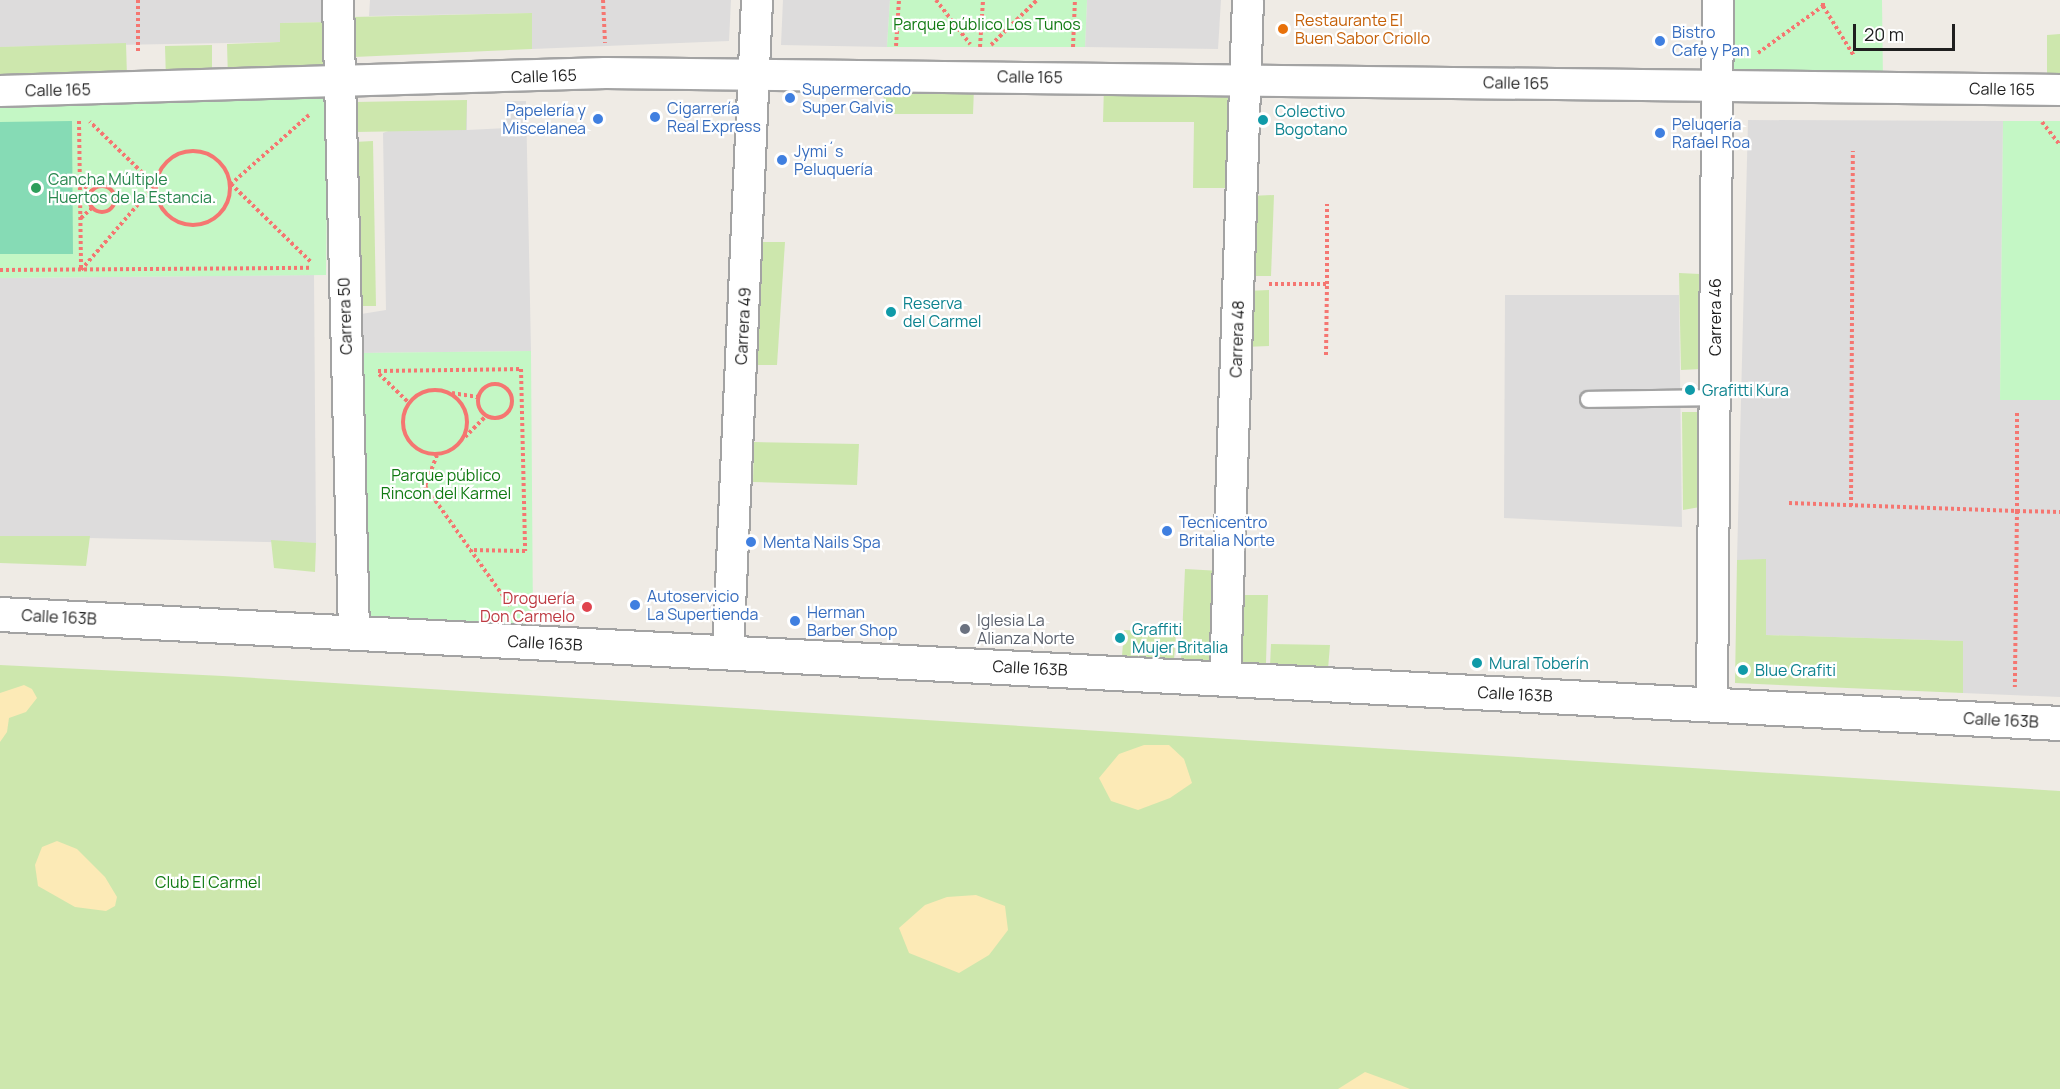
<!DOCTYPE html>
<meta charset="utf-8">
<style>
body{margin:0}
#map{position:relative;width:2060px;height:1089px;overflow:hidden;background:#efebe5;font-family:Manrope,sans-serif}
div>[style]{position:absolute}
.residential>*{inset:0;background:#dddcdc}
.grass>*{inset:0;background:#cde7ad}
.sand>*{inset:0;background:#fceab6}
.park>*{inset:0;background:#c4f7c5}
.pitch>*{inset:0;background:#86dbb5}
.path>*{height:4px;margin-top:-2px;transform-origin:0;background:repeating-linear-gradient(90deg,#f57671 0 3px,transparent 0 6px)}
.path>.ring{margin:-2px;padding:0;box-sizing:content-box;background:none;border:4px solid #f57671;border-radius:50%}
.roads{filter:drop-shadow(2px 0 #a3a3a3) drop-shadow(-2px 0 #a3a3a3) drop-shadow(0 2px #a3a3a3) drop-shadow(0 -2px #a3a3a3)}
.service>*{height:15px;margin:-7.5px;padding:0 7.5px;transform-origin:7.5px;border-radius:7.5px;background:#fff}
.minor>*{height:30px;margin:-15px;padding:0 15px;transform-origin:15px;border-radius:15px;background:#fff}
.tertiary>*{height:33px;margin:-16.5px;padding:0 16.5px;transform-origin:16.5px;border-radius:16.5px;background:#fff}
.dots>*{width:16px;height:16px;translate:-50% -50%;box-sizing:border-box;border:3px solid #fff;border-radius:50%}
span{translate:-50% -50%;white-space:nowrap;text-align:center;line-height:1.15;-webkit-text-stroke:4.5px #fff;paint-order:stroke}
.food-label{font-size:16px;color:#c56008}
.left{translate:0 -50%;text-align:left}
.park-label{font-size:16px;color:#107a12}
.shop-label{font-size:16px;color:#366cbe}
.right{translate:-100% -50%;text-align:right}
.street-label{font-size:16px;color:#1f1f1f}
.culture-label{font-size:16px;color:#0d838f}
.leisure-label{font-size:16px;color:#27864d}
.health-label{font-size:16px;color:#be3a42}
.worship-label{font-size:16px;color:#5b616d}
.scale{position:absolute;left:1853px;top:24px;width:102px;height:27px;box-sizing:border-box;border:3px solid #1f1f1f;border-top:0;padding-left:8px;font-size:18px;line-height:21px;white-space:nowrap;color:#1f1f1f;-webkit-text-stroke:4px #fff;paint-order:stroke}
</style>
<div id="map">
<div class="residential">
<div style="clip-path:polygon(0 0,328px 0,330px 22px,280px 23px,280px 42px,0 47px)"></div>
<div style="clip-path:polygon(370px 0,731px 0,729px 41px,532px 49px,532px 13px,369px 16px)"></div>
<div style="clip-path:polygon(783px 0,890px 0,887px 47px,781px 45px)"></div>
<div style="clip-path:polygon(1087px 0,1221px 0,1218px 49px,1085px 47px)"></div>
<div style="clip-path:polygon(467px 100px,467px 130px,507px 128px,505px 101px,526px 101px,531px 351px,358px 353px,355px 315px,386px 310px,383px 133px)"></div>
<div style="clip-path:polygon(1748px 120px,2003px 121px,2000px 400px,2060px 400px,2060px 697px,1963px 693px,1963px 641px,1766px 635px,1766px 560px,1737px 560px)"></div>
<div style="clip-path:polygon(314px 275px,316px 543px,0 536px,0 278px)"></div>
<div style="clip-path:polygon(1505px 295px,1679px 295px,1682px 527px,1504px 518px)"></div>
</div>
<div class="grass">
<div style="clip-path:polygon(532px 13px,532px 49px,354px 57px,352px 17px)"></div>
<div style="clip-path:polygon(330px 22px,331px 75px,228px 79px,227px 44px,280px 42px,280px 23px)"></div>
<div style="clip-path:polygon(2060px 34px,2060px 79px,2047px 78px,2047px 35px)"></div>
<div style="clip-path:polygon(126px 43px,127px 77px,0 79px,0 47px)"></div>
<div style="clip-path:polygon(212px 45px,212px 78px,166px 80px,165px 46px)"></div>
<div style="clip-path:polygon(1104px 85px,1230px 86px,1229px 188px,1193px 188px,1194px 122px,1103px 122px)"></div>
<div style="clip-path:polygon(884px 88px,974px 88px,973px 114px,883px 114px)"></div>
<div style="clip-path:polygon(467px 100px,466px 130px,356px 132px,355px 102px)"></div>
<div style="clip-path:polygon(373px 141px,376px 306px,358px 306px,354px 142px)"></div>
<div style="clip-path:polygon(1274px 195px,1271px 276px,1245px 276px,1249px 196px)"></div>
<div style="clip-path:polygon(756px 242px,785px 242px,777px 365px,749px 365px)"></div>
<div style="clip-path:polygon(1679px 273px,1700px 274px,1701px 369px,1681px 370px)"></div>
<div style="clip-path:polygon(1269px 290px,1269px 346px,1244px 347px,1246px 291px)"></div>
<div style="clip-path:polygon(1682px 412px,1700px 412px,1700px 507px,1683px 510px)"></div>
<div style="clip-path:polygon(754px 442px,859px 444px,857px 485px,753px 482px)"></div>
<div style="clip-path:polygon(0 536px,90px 536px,86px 566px,0 563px)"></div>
<div style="clip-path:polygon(271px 540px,316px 543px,315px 572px,274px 568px)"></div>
<div style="clip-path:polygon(1766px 559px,1766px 635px,1963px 641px,1963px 693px,1735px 683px,1737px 560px)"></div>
<div style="clip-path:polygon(1185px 569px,1221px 571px,1218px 662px,1181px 660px)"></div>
<div style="clip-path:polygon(1234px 595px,1268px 595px,1266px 663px,1232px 663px)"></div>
<div style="clip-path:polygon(1124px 630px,1176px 633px,1174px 660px,1122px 656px)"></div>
<div style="clip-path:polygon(1271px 644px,1330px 645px,1328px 669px,1270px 666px)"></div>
<div style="clip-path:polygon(0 665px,223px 676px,2060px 791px,2060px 1089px,0 1089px)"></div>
</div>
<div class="sand">
<div style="clip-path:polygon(24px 685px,32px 689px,37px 698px,26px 712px,9px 718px,7px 732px,0 742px,0 693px)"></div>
<div style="clip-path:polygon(1144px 745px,1169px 745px,1184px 759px,1192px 783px,1170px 798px,1138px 810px,1111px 801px,1099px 778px,1119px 754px)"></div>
<div style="clip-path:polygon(57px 841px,77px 849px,105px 877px,117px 897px,115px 906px,106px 911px,75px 907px,38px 886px,35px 865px,42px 847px)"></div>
<div style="clip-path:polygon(976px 895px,1005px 906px,1008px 930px,989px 955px,959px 973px,909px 953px,899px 928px,925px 905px,947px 897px)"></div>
<div style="clip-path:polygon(1365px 1072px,1395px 1083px,1410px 1089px,1338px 1089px)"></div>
</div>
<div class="park">
<div style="clip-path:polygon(890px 0,1087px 0,1085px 47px,887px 47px)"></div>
<div style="clip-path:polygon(1724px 0,1882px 0,1883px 82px,1723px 79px)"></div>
<div style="clip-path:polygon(328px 97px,326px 275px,0 278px,0 108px)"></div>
<div style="clip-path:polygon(2003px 121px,2060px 121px,2060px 400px,2000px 400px)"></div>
<div style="clip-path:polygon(531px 351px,533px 624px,361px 616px,358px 353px)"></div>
</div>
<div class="pitch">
<div style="clip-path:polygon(72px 121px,73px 254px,0 254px,0 122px)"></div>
</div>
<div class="path">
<div style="left:138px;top:0;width:54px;rotate:90deg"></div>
<div style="left:603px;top:0;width:43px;rotate:87.3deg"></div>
<div style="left:936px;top:0;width:56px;rotate:52.3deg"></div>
<div style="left:1823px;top:6px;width:59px;rotate:58.2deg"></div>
<div style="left:991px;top:45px;width:64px;rotate:-44.4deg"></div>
<div style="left:896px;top:46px;width:46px;rotate:-86.3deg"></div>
<div style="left:980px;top:47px;width:47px;rotate:-86.3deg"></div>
<div style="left:1073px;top:47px;width:47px;rotate:-87.6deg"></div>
<div style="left:1758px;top:53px;width:80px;rotate:-35.9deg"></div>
<div style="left:1823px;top:6px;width:6px;rotate:-90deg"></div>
<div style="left:309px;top:115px;width:104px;rotate:138.5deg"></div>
<div style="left:231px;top:184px;width:113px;rotate:44.3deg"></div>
<div style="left:79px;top:121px;width:148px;rotate:89.2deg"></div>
<div style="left:2042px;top:122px;width:29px;rotate:52deg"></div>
<div class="ring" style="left:156px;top:151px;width:70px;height:70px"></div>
<div style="left:80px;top:183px;width:14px;rotate:36deg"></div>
<div class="ring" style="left:89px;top:186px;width:22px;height:22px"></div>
<div style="left:81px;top:218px;width:16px;rotate:-43deg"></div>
<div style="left:0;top:270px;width:312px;rotate:-0.4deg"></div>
<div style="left:81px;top:270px;width:113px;rotate:-49deg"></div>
<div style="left:155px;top:185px;width:91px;rotate:-135.9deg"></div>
<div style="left:1269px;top:284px;width:58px"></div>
<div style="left:1327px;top:284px;width:80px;rotate:-90deg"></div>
<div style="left:1326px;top:355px;width:71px;rotate:-89.2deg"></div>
<div style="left:378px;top:371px;width:143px;rotate:-0.8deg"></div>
<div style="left:521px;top:369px;width:182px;rotate:88.7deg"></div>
<div style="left:525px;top:551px;width:55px;rotate:-179deg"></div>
<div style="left:379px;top:374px;width:42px;rotate:44deg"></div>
<div class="ring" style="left:478px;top:384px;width:30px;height:30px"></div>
<div class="ring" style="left:403px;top:390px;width:60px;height:60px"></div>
<div style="left:452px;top:393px;width:26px;rotate:9deg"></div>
<div style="left:2017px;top:413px;width:98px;rotate:90deg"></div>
<div style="left:2017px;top:511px;width:43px;rotate:1.3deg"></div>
<div style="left:465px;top:437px;width:30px;rotate:-45deg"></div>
<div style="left:437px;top:455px;width:33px;rotate:111deg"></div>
<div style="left:425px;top:486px;width:148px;rotate:54.6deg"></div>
<div style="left:1789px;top:503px;width:228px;rotate:2deg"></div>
<div style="left:2017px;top:511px;width:176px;rotate:90.7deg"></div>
<div style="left:1851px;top:506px;width:355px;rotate:-89.7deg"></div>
</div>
<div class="roads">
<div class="service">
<div style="left:1588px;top:399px;width:127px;rotate:-0.9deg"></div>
</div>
<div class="minor">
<div style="left:338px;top:0;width:632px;rotate:88.55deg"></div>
<div style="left:0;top:91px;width:606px;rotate:-1.7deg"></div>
<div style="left:606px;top:73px;width:1454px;rotate:0.67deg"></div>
<div style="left:728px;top:652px;width:653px;rotate:-87.45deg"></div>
<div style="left:1225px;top:679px;width:679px;rotate:-88.06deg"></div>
<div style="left:1712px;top:705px;width:705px;rotate:-89.51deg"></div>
</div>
<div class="tertiary">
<div style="left:0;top:614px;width:2063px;rotate:3.03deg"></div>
</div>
</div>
<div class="dots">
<div style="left:1283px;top:29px;background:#e8710a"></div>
<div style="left:1660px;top:41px;background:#3f7fe0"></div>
<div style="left:790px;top:98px;background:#3f7fe0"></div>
<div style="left:655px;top:117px;background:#3f7fe0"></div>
<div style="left:598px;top:119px;background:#3f7fe0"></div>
<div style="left:1263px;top:120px;background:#0f9aa8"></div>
<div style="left:1660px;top:133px;background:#3f7fe0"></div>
<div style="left:782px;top:160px;background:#3f7fe0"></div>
<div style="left:36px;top:188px;background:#2e9e5b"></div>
<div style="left:891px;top:312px;background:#0f9aa8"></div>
<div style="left:1690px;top:390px;background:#0f9aa8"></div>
<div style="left:1167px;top:531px;background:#3f7fe0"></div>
<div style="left:751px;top:542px;background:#3f7fe0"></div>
<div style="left:635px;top:605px;background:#3f7fe0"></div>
<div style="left:587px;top:607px;background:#e0444e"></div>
<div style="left:795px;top:621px;background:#3f7fe0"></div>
<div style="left:965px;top:629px;background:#6b7280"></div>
<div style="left:1120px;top:638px;background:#0f9aa8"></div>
<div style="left:1477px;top:663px;background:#0f9aa8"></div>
<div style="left:1743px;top:670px;background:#0f9aa8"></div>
</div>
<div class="food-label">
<span class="left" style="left:1295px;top:29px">Restaurante El<br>Buen Sabor Criollo</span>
</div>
<div class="park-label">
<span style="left:987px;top:24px">Parque público Los Tunos</span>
<span style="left:446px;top:484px">Parque público<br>Rincon del Karmel</span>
<span style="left:208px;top:882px">Club El Carmel</span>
</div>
<div class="shop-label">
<span class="left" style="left:1672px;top:41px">Bistro<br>Cafe y Pan</span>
<span class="left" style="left:802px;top:98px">Supermercado<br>Super Galvis</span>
<span class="left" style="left:667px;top:117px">Cigarrería<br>Real Express</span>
<span class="right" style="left:586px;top:119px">Papelería y<br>Miscelanea</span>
<span class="left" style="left:1672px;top:133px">Peluqería<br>Rafael Roa</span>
<span class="left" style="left:794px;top:160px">Jymi´s<br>Peluquería</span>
<span class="left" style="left:1179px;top:531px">Tecnicentro<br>Britalia Norte</span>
<span class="left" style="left:763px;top:542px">Menta Nails Spa</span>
<span class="left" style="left:647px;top:605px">Autoservicio<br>La Supertienda</span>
<span class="left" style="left:807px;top:621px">Herman<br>Barber Shop</span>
</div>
<div class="street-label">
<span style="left:544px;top:76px;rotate:-2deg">Calle 165</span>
<span style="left:1030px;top:77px;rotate:1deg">Calle 165</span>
<span style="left:1516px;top:83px;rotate:1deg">Calle 165</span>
<span style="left:2002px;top:89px;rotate:1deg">Calle 165</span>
<span style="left:58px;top:90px;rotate:-1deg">Calle 165</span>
<span style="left:345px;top:316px;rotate:-92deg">Carrera 50</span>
<span style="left:1715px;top:317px;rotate:-90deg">Carrera 46</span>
<span style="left:743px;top:326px;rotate:-87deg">Carrera 49</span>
<span style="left:1237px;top:339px;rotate:-88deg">Carrera 48</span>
<span style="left:59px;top:617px;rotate:3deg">Calle 163B</span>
<span style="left:545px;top:643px;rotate:3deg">Calle 163B</span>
<span style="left:1030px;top:668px;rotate:3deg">Calle 163B</span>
<span style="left:1515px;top:694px;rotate:3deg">Calle 163B</span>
<span style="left:2001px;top:720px;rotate:3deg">Calle 163B</span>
</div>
<div class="culture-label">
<span class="left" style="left:1275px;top:120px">Colectivo<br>Bogotano</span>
<span class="left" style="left:903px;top:312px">Reserva<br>del Carmel</span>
<span class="left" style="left:1702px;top:390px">Grafitti Kura</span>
<span class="left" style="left:1132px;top:638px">Graffiti<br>Mujer Britalia</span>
<span class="left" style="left:1489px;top:663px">Mural Toberín</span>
<span class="left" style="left:1755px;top:670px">Blue Grafiti</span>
</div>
<div class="leisure-label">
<span class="left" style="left:48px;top:188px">Cancha Múltiple<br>Huertos de la Estancia.</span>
</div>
<div class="health-label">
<span class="right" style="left:575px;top:607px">Droguería<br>Don Carmelo</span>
</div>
<div class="worship-label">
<span class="left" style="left:977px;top:629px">Iglesia La<br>Alianza Norte</span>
</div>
<div class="scale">20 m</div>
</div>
